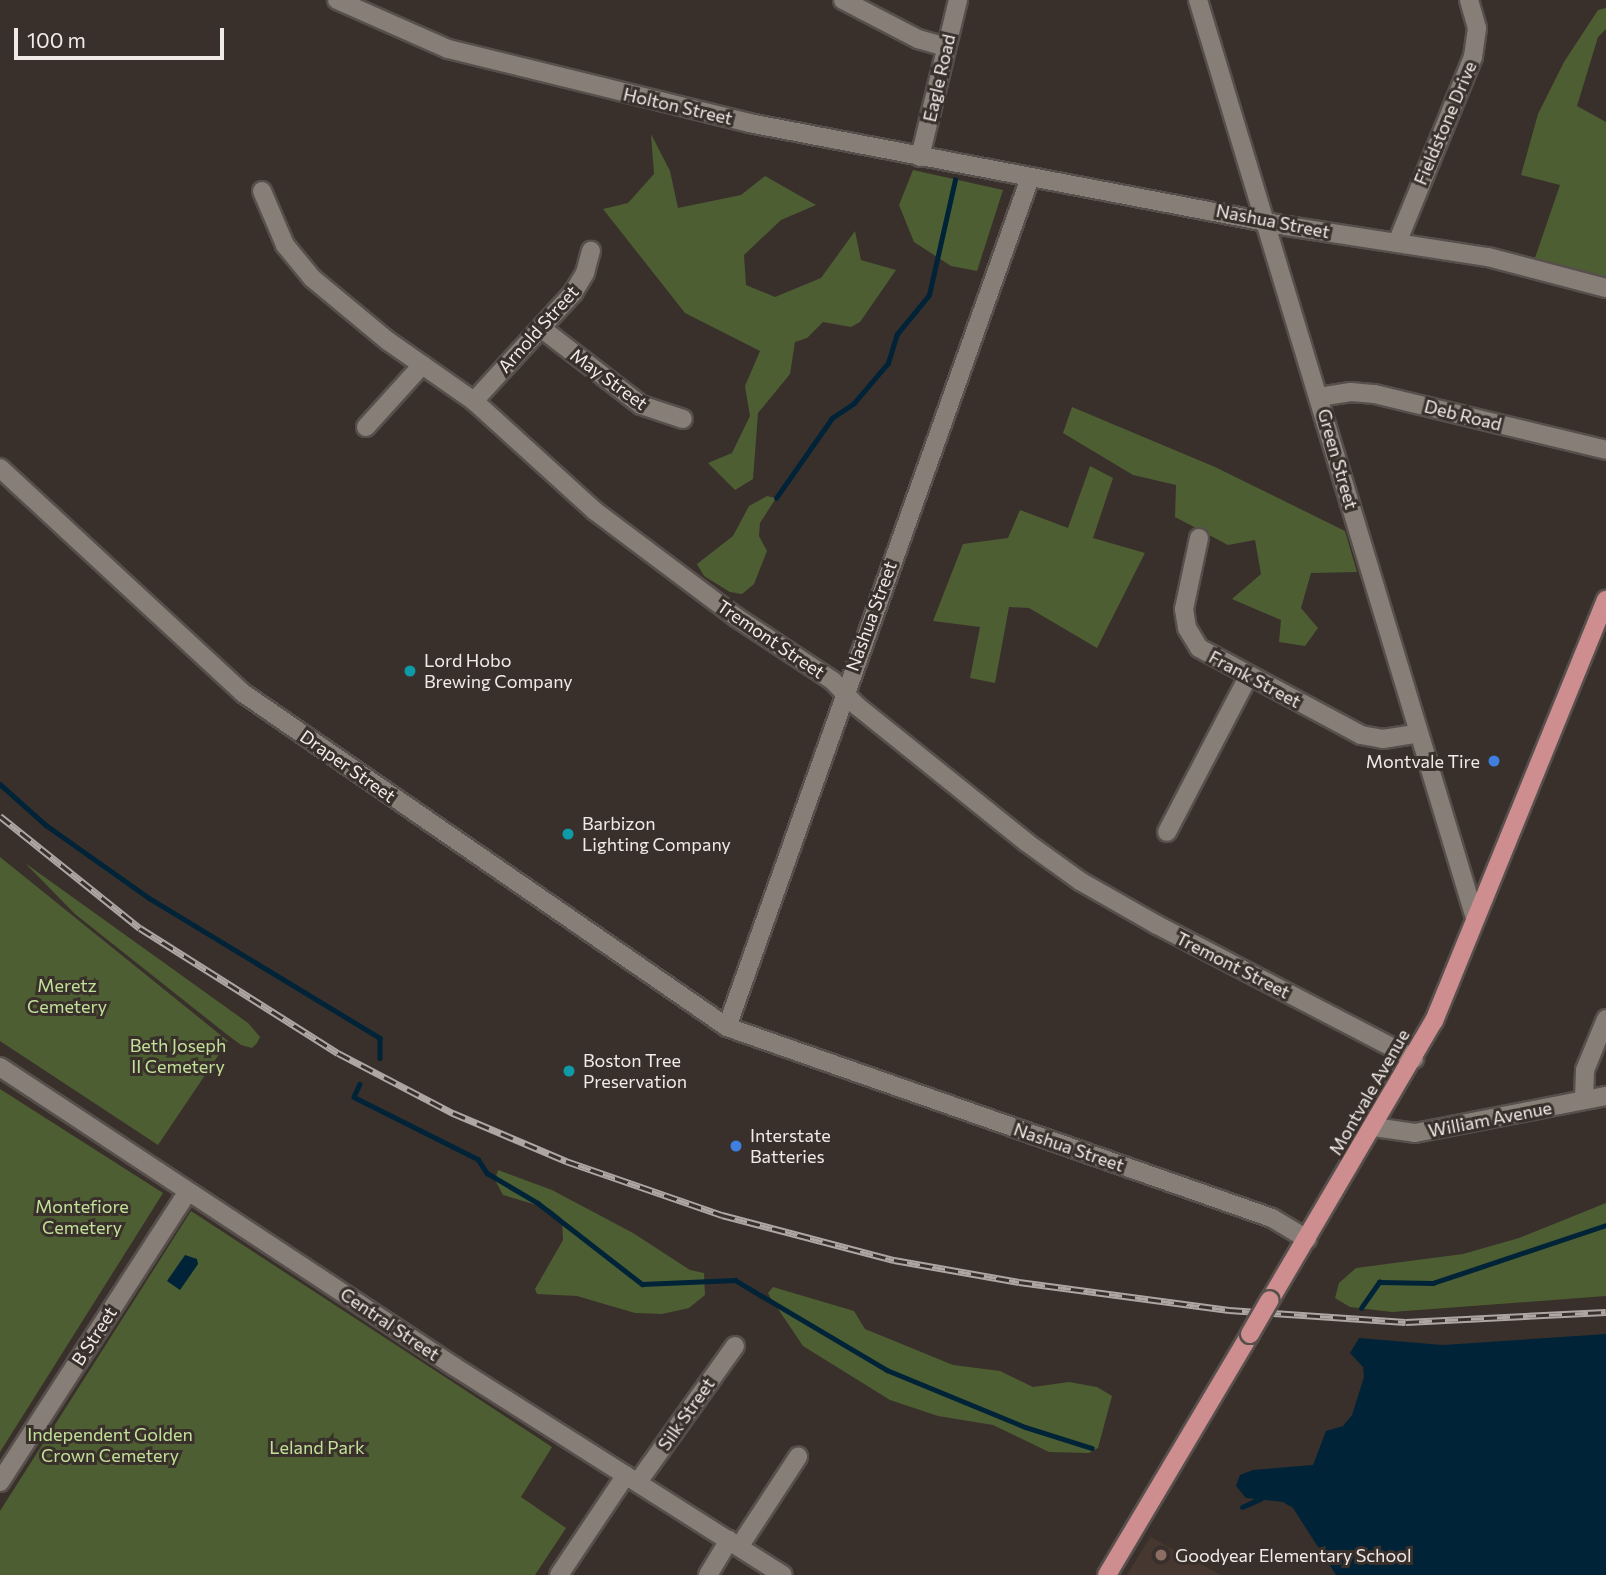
<!DOCTYPE html>
<style>
body{margin:0}
#map{position:relative;width:1606px;height:1575px;overflow:hidden;background:#39302b;font-family:Commissioner,sans-serif}
div>[style]{position:absolute}
.built>*{inset:0;background:#463830}
.green>*{inset:0;background:#4d5e33}
.water>*{inset:0;background:#002338}
.stream>*{height:4.5px;margin:-2.25px;padding:0 2.25px;transform-origin:2.25px;border-radius:2.25px;background:#002338}
.roads{filter:drop-shadow(2px 0 #564f4b) drop-shadow(-2px 0 #564f4b) drop-shadow(0 2px #564f4b) drop-shadow(0 -2px #564f4b)}
.minor>*{height:18px;margin:-9px;padding:0 9px;transform-origin:9px;border-radius:9px;background:#887e78}
.major>*{height:18px;margin:-9px;padding:0 9px;transform-origin:9px;border-radius:9px;background:#ce8e8f}
.rail>*{height:7px;margin-top:-3.5px;transform-origin:0;background:repeating-linear-gradient(90deg,#39302b 0 13px,#ada6a2 0 26px);box-sizing:border-box;border-block:2px solid #ada6a2}
.bridges{filter:drop-shadow(2px 0 #564f4b) drop-shadow(-2px 0 #564f4b) drop-shadow(0 2px #564f4b) drop-shadow(0 -2px #564f4b)}
.major-bridge>*{height:18px;margin:-9px;padding:0 9px;transform-origin:9px;border-radius:9px;background:#ce8e8f}
.dots>*{width:19px;height:19px;translate:-50% -50%;box-sizing:border-box;border:4px solid #39302b;border-radius:50%}
span{translate:-50% -50%;white-space:nowrap;text-align:center;line-height:1.15;-webkit-text-stroke:6px #39302b;paint-order:stroke}
.street-label{font-size:18px;color:#f1ebe8}
.poi-label{font-size:18px;color:#f1ebe8}
.left{translate:0 -50%;text-align:left}
.right{translate:-100% -50%;text-align:right}
.park-label{font-size:18px;color:#c2e198}
.scale{position:absolute;left:14px;top:28px;width:210px;height:32px;box-sizing:border-box;border:4px solid #f1ebe8;border-top:0;padding-left:9px;font-size:21px;line-height:24px;white-space:nowrap;color:#f1ebe8;-webkit-text-stroke:5px #39302b;paint-order:stroke}
</style>
<div id="map">
<div class="built">
<div style="clip-path:polygon(1150px 1537px,1221px 1575px,1127px 1575px)"></div>
</div>
<div class="green">
<div style="clip-path:polygon(1606px 8px,1606px 29px,1598px 37px,1577px 106px,1606px 122px,1606px 277px,1535px 258px,1560px 185px,1521px 175px,1538px 114px,1564px 62px,1598px 10px)"></div>
<div style="clip-path:polygon(651px 134px,670px 171px,678px 208px,741px 195px,765px 176px,816px 205px,781px 220px,744px 255px,746px 285px,775px 297px,821px 278px,855px 231px,861px 260px,896px 270px,860px 322px,851px 327px,823px 322px,807px 338px,795px 342px,790px 374px,758px 413px,753px 479px,735px 490px,708px 463px,732px 453px,750px 416px,745px 386px,760px 351px,685px 313px,603px 209px,628px 203px,654px 174px)"></div>
<div style="clip-path:polygon(913px 170px,1003px 190px,977px 271px,951px 266px,914px 242px,899px 205px)"></div>
<div style="clip-path:polygon(1072px 407px,1215px 467px,1345px 531px,1357px 572px,1311px 573px,1301px 608px,1318px 628px,1305px 646px,1279px 642px,1281px 620px,1232px 599px,1261px 574px,1255px 540px,1228px 545px,1175px 517px,1176px 485px,1133px 475px,1063px 433px)"></div>
<div style="clip-path:polygon(1090px 466px,1113px 478px,1093px 538px,1145px 553px,1097px 648px,1029px 608px,1009px 607px,995px 683px,970px 678px,980px 627px,933px 621px,963px 544px,1008px 538px,1020px 510px,1068px 528px)"></div>
<div style="clip-path:polygon(767px 496px,776px 498px,760px 523px,759px 536px,767px 551px,754px 584px,742px 594px,730px 592px,704px 576px,697px 564px,733px 536px,749px 506px)"></div>
<div style="clip-path:polygon(0 857px,228px 1041px,158px 1145px,0 1041px)"></div>
<div style="clip-path:polygon(25px 863px,248px 1023px,260px 1037px,257px 1043px,252px 1048px,241px 1045px,225px 1033px,75px 914px)"></div>
<div style="clip-path:polygon(0 1089px,163px 1193px,0 1452px)"></div>
<div style="clip-path:polygon(498px 1170px,552px 1190px,633px 1233px,690px 1270px,704px 1273px,705px 1295px,689px 1308px,662px 1314px,635px 1313px,577px 1296px,537px 1294px,535px 1289px,563px 1240px,562px 1219px,550px 1209px,503px 1195px,495px 1180px)"></div>
<div style="clip-path:polygon(1606px 1203px,1606px 1296px,1392px 1312px,1350px 1307px,1335px 1298px,1339px 1283px,1356px 1268px,1463px 1254px,1519px 1238px)"></div>
<div style="clip-path:polygon(191px 1211px,552px 1447px,521px 1497px,566px 1528px,535px 1575px,0 1575px,0 1511px)"></div>
<div style="clip-path:polygon(773px 1287px,854px 1311px,865px 1329px,953px 1365px,1000px 1371px,1033px 1387px,1069px 1382px,1097px 1387px,1112px 1396px,1098px 1448px,1089px 1453px,1049px 1452px,993px 1425px,938px 1416px,890px 1400px,803px 1346px,770px 1297px,768px 1293px)"></div>
</div>
<div class="water">
<div style="clip-path:polygon(185px 1255px,197px 1259px,198px 1264px,180px 1290px,167px 1281px)"></div>
<div style="clip-path:polygon(1606px 1334px,1606px 1575px,1336px 1575px,1293px 1508px,1283px 1502px,1246px 1498px,1236px 1486px,1240px 1475px,1253px 1470px,1313px 1465px,1326px 1431px,1343px 1426px,1352px 1415px,1364px 1377px,1363px 1367px,1350px 1353px,1359px 1338px,1443px 1345px)"></div>
</div>
<div class="stream">
<div style="left:776px;top:498px;width:98px;rotate:-55deg"></div>
<div style="left:832px;top:418px;width:27px;rotate:-34deg"></div>
<div style="left:854px;top:403px;width:52px;rotate:-49.6deg"></div>
<div style="left:888px;top:363px;width:30px;rotate:-73deg"></div>
<div style="left:897px;top:334px;width:50px;rotate:-50.6deg"></div>
<div style="left:929px;top:295px;width:118px;rotate:-77.3deg"></div>
<div style="left:0;top:784px;width:62px;rotate:41.7deg"></div>
<div style="left:46px;top:825px;width:126px;rotate:35.3deg"></div>
<div style="left:149px;top:898px;width:270px;rotate:31.2deg"></div>
<div style="left:380px;top:1038px;width:20px;rotate:90deg"></div>
<div style="left:360px;top:1084px;width:14px;rotate:115deg"></div>
<div style="left:354px;top:1097px;width:139px;rotate:26.6deg"></div>
<div style="left:478px;top:1159px;width:17px;rotate:57deg"></div>
<div style="left:487px;top:1173px;width:59px;rotate:30.5deg"></div>
<div style="left:538px;top:1203px;width:132px;rotate:37.9deg"></div>
<div style="left:642px;top:1284px;width:93px;rotate:-2.5deg"></div>
<div style="left:735px;top:1280px;width:177px;rotate:30.6deg"></div>
<div style="left:887px;top:1370px;width:149px;rotate:22.4deg"></div>
<div style="left:1025px;top:1427px;width:70px;rotate:17.4deg"></div>
<div style="left:1361px;top:1308px;width:32px;rotate:-55deg"></div>
<div style="left:1379px;top:1282px;width:54px;rotate:1.1deg"></div>
<div style="left:1433px;top:1283px;width:182px;rotate:-18.5deg"></div>
<div style="left:1242px;top:1507px;width:20px;rotate:-24deg"></div>
</div>
<div class="roads">
<div class="minor">
<div style="left:337px;top:0;width:121px;rotate:23.8deg"></div>
<div style="left:448px;top:49px;width:310px;rotate:13.8deg"></div>
<div style="left:749px;top:123px;width:548px;rotate:10.84deg"></div>
<div style="left:1287px;top:226px;width:203px;rotate:8.8deg"></div>
<div style="left:1488px;top:257px;width:122px;rotate:14.7deg"></div>
<div style="left:843px;top:0;width:85px;rotate:27.5deg"></div>
<div style="left:918px;top:39px;width:29px;rotate:16deg"></div>
<div style="left:1198px;top:0;width:959px;rotate:73.21deg"></div>
<div style="left:920px;top:157px;width:162px;rotate:-76.4deg"></div>
<div style="left:1030px;top:178px;width:901px;rotate:109.64deg"></div>
<div style="left:727px;top:1027px;width:577px;rotate:19.31deg"></div>
<div style="left:1272px;top:1218px;width:41px;rotate:31deg"></div>
<div style="left:262px;top:191px;width:59px;rotate:66.9deg"></div>
<div style="left:285px;top:245px;width:43px;rotate:50.7deg"></div>
<div style="left:312px;top:278px;width:99px;rotate:39.7deg"></div>
<div style="left:388px;top:341px;width:105px;rotate:34.9deg"></div>
<div style="left:474px;top:401px;width:164px;rotate:42.3deg"></div>
<div style="left:595px;top:511px;width:176px;rotate:36.9deg"></div>
<div style="left:736px;top:617px;width:116px;rotate:33.4deg"></div>
<div style="left:833px;top:681px;width:35px;rotate:46deg"></div>
<div style="left:857px;top:706px;width:217px;rotate:38.8deg"></div>
<div style="left:1026px;top:842px;width:67px;rotate:35.8deg"></div>
<div style="left:1080px;top:881px;width:89px;rotate:29.7deg"></div>
<div style="left:1157px;top:925px;width:290px;rotate:27.5deg"></div>
<div style="left:1397px;top:243px;width:201px;rotate:-67.8deg"></div>
<div style="left:1473px;top:57px;width:29px;rotate:-82deg"></div>
<div style="left:1477px;top:28px;width:29px;rotate:-106deg"></div>
<div style="left:541px;top:328px;width:126px;rotate:37.6deg"></div>
<div style="left:641px;top:405px;width:44px;rotate:18.4deg"></div>
<div style="left:1319px;top:397px;width:32px;rotate:-9deg"></div>
<div style="left:1351px;top:392px;width:24px;rotate:5deg"></div>
<div style="left:1375px;top:394px;width:238px;rotate:13.6deg"></div>
<div style="left:474px;top:401px;width:147px;rotate:-47.5deg"></div>
<div style="left:573px;top:293px;width:23px;rotate:-59deg"></div>
<div style="left:585px;top:273px;width:23px;rotate:-75deg"></div>
<div style="left:366px;top:427px;width:84px;rotate:-47.9deg"></div>
<div style="left:0;top:468px;width:331px;rotate:42.8deg"></div>
<div style="left:243px;top:693px;width:588px;rotate:34.61deg"></div>
<div style="left:1199px;top:538px;width:73px;rotate:101.9deg"></div>
<div style="left:1184px;top:609px;width:19px;rotate:81deg"></div>
<div style="left:1187px;top:628px;width:23px;rotate:59deg"></div>
<div style="left:1199px;top:648px;width:184px;rotate:28.2deg"></div>
<div style="left:1361px;top:735px;width:22px;rotate:10deg"></div>
<div style="left:1383px;top:739px;width:36px;rotate:-9deg"></div>
<div style="left:1167px;top:832px;width:175px;rotate:-62.4deg"></div>
<div style="left:0;top:1067px;width:545px;rotate:33.4deg"></div>
<div style="left:455px;top:1367px;width:388px;rotate:32.4deg"></div>
<div style="left:1584px;top:1099px;width:29px;rotate:-88deg"></div>
<div style="left:1585px;top:1070px;width:55px;rotate:-67.6deg"></div>
<div style="left:1374px;top:1127px;width:41px;rotate:8.3deg"></div>
<div style="left:1415px;top:1133px;width:195px;rotate:-11deg"></div>
<div style="left:0;top:1482px;width:346px;rotate:-57.1deg"></div>
<div style="left:638px;top:1482px;width:167px;rotate:-54.5deg"></div>
<div style="left:739px;top:1547px;width:108px;rotate:-56.8deg"></div>
<div style="left:559px;top:1575px;width:120px;rotate:-56.2deg"></div>
<div style="left:708px;top:1575px;width:41px;rotate:-59deg"></div>
</div>
<div class="major">
<div style="left:1270px;top:1300px;width:324px;rotate:-59.6deg"></div>
<div style="left:1434px;top:1021px;width:455px;rotate:-67.8deg"></div>
<div style="left:1107px;top:1575px;width:280px;rotate:-59.3deg"></div>
</div>
</div>
<div class="rail">
<div style="left:0;top:816px;width:179px;rotate:38.7deg"></div>
<div style="left:140px;top:928px;width:234px;rotate:32.3deg"></div>
<div style="left:338px;top:1053px;width:130px;rotate:27.6deg"></div>
<div style="left:453px;top:1113px;width:123px;rotate:23deg"></div>
<div style="left:566px;top:1161px;width:165px;rotate:19.1deg"></div>
<div style="left:722px;top:1215px;width:178px;rotate:14.7deg"></div>
<div style="left:894px;top:1260px;width:127px;rotate:10deg"></div>
<div style="left:1019px;top:1282px;width:212px;rotate:7.6deg"></div>
<div style="left:1229px;top:1310px;width:177px;rotate:3.9deg"></div>
<div style="left:1406px;top:1322px;width:200px;rotate:-2.9deg"></div>
</div>
<div class="bridges">
<div class="major-bridge">
<div style="left:1250px;top:1334px;width:39px;rotate:-60deg"></div>
</div>
</div>
<div class="dots">
<div style="left:410px;top:671px;background:#0f9aa8"></div>
<div style="left:1494px;top:761px;background:#3f7fe0"></div>
<div style="left:568px;top:834px;background:#0f9aa8"></div>
<div style="left:569px;top:1071px;background:#0f9aa8"></div>
<div style="left:736px;top:1146px;background:#3f7fe0"></div>
<div style="left:1161px;top:1555px;background:#8d6e63"></div>
</div>
<div class="street-label">
<span style="left:939px;top:78px;rotate:-77deg">Eagle Road</span>
<span style="left:678px;top:106px;rotate:13deg">Holton Street</span>
<span style="left:1445px;top:123px;rotate:-67deg">Fieldstone Drive</span>
<span style="left:1273px;top:221px;rotate:11deg">Nashua Street</span>
<span style="left:538px;top:329px;rotate:-48deg">Arnold Street</span>
<span style="left:609px;top:379px;rotate:36deg">May Street</span>
<span style="left:1463px;top:415px;rotate:14deg">Deb Road</span>
<span style="left:1338px;top:459px;rotate:74deg">Green Street</span>
<span style="left:871px;top:616px;rotate:-70deg">Nashua Street</span>
<span style="left:771px;top:639px;rotate:34deg">Tremont Street</span>
<span style="left:1255px;top:679px;rotate:28deg">Frank Street</span>
<span style="left:348px;top:766px;rotate:35deg">Draper Street</span>
<span style="left:1233px;top:965px;rotate:27deg">Tremont Street</span>
<span style="left:1369px;top:1092px;rotate:-60deg">Montvale Avenue</span>
<span style="left:1490px;top:1119px;rotate:-11deg">William Avenue</span>
<span style="left:1069px;top:1147px;rotate:19deg">Nashua Street</span>
<span style="left:390px;top:1324px;rotate:34deg">Central Street</span>
<span style="left:94px;top:1336px;rotate:-57deg">B Street</span>
<span style="left:686px;top:1414px;rotate:-55deg">Silk Street</span>
</div>
<div class="poi-label">
<span class="left" style="left:424px;top:671px">Lord Hobo<br>Brewing Company</span>
<span class="right" style="left:1480px;top:761px">Montvale Tire</span>
<span class="left" style="left:582px;top:834px">Barbizon<br>Lighting Company</span>
<span class="left" style="left:583px;top:1071px">Boston Tree<br>Preservation</span>
<span class="left" style="left:750px;top:1146px">Interstate<br>Batteries</span>
<span class="left" style="left:1175px;top:1555px">Goodyear Elementary School</span>
</div>
<div class="park-label">
<span style="left:67px;top:996px">Meretz<br>Cemetery</span>
<span style="left:178px;top:1056px">Beth Joseph<br>II Cemetery</span>
<span style="left:82px;top:1217px">Montefiore<br>Cemetery</span>
<span style="left:110px;top:1445px">Independent Golden<br>Crown Cemetery</span>
<span style="left:317px;top:1447px">Leland Park</span>
</div>
<div class="scale">100 m</div>
</div>
